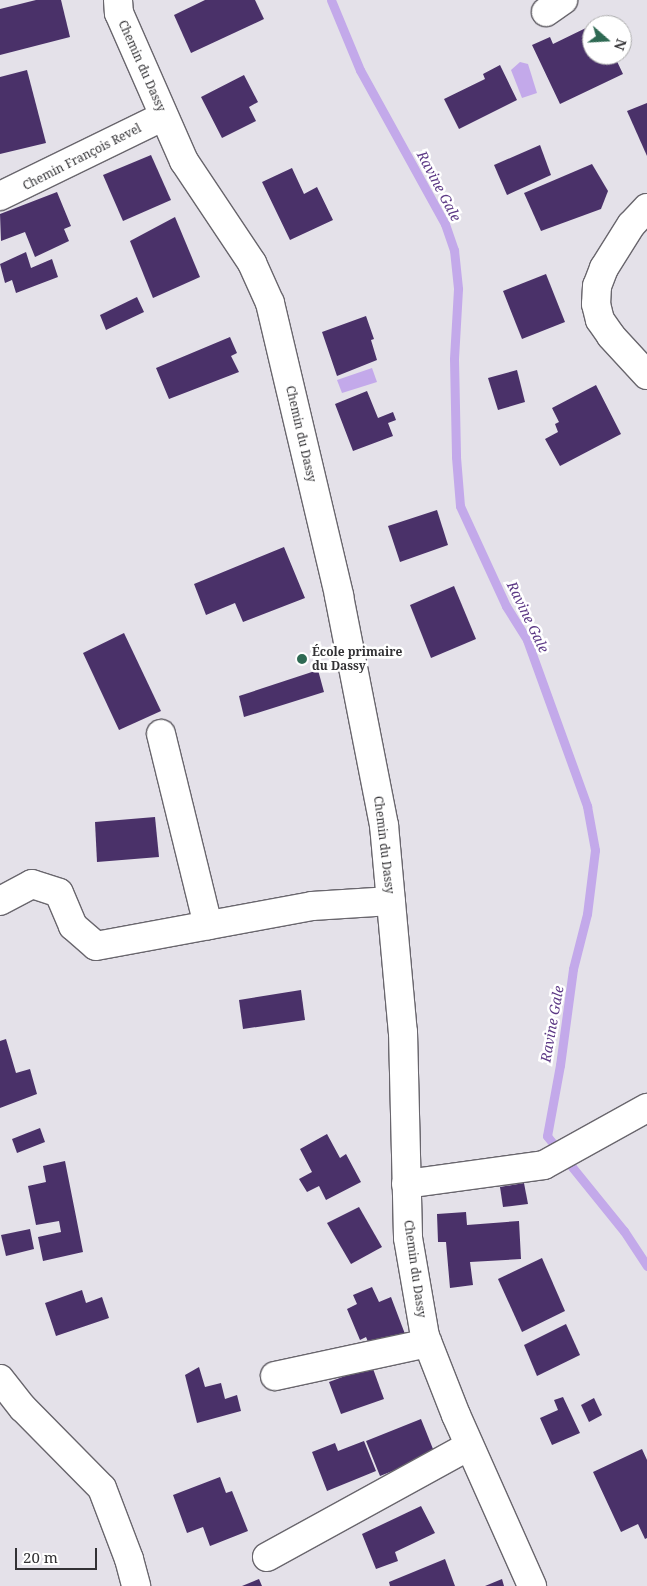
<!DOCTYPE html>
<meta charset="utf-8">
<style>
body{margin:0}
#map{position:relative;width:647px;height:1586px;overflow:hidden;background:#e4e1e9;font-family:"Noto Serif",serif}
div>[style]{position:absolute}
.water>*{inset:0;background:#c3a9ea}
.stream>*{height:9px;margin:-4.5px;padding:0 4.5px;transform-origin:4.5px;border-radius:4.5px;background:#c3a9ea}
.building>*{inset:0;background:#4a3169}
.roads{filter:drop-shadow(1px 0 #69666d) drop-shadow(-1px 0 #69666d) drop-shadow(0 1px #69666d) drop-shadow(0 -1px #69666d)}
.minor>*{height:28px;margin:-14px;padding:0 14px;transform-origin:14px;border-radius:14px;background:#fff}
.dots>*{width:14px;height:14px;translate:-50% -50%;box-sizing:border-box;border:2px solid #fff;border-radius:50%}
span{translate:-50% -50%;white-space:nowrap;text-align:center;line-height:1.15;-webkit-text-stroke:5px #fff;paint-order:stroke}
.street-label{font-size:12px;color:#323134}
.poi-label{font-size:12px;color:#323134;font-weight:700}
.left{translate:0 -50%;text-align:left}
.water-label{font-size:14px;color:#5c3885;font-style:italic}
.north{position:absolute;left:582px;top:15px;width:50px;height:50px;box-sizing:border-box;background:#fff;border:1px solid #adadae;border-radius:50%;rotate:109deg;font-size:14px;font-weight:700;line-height:20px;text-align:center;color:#323134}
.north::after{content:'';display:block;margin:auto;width:18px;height:22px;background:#2e6953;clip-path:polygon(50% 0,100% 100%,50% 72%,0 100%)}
.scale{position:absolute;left:15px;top:1548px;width:82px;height:22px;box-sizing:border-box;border:2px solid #323134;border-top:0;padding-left:6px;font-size:15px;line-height:18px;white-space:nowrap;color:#323134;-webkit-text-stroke:4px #fff;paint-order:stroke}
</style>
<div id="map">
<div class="water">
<div style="clip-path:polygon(520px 62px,528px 64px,537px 93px,522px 98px,511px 70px)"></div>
<div style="clip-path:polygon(372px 368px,377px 382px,342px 393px,337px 380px)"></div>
</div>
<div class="stream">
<div style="left:331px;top:0;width:76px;rotate:67.5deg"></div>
<div style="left:360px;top:70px;width:176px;rotate:61.1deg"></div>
<div style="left:445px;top:224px;width:28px;rotate:71deg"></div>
<div style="left:454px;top:250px;width:39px;rotate:84deg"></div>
<div style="left:458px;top:289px;width:70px;rotate:93.3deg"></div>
<div style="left:454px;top:359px;width:98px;rotate:88.8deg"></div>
<div style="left:456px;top:457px;width:49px;rotate:85.3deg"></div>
<div style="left:460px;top:506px;width:110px;rotate:65.3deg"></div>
<div style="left:506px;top:606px;width:40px;rotate:58deg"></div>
<div style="left:527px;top:640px;width:177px;rotate:70.1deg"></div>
<div style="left:587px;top:806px;width:45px;rotate:79.7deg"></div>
<div style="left:595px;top:850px;width:64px;rotate:97.1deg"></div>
<div style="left:587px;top:914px;width:57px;rotate:104.3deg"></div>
<div style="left:573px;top:969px;width:97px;rotate:97.7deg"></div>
<div style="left:560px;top:1065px;width:72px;rotate:100.4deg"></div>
<div style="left:547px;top:1136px;width:122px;rotate:51deg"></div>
<div style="left:624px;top:1231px;width:42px;rotate:56.7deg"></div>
</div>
<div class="building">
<div style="clip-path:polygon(36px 0,61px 0,70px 37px,0 55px,0 9px)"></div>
<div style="clip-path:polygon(205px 0,255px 0,264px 19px,191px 53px,174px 15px)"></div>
<div style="clip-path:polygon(592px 25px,592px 55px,614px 55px,623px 74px,560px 104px,532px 45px,550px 37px,553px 44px)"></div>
<div style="clip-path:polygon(500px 65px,517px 100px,459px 129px,444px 99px,485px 79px,483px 74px)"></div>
<div style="clip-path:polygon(27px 70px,46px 143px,0 154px,0 77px)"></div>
<div style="clip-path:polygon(244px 75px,258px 102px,249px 107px,256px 121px,222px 138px,201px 97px)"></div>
<div style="clip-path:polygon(647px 103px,647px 156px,627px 111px)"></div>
<div style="clip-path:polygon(540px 145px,551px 175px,507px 195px,494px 165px)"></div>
<div style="clip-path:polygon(151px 155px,171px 200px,123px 221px,103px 175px)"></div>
<div style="clip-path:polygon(592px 164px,608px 191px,601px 209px,541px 231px,524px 193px)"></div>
<div style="clip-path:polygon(292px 168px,304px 194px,317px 187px,333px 220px,290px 240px,262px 182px)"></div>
<div style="clip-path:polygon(57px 192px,71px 226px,64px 229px,69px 241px,35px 257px,25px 232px,1px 241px,0 214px)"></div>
<div style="clip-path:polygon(175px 217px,200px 277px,153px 298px,130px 241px)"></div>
<div style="clip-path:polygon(26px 252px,31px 268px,52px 259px,58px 277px,16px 293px,12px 280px,5px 283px,0 264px)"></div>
<div style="clip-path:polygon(546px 274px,565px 322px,522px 339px,503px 291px)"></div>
<div style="clip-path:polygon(137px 297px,144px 312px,106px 330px,100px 315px)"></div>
<div style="clip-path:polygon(366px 316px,374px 339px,371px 340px,377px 360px,337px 376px,322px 332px)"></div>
<div style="clip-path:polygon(230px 337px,237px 353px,231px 356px,239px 372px,169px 399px,156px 368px)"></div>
<div style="clip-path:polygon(517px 370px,525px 402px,498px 410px,488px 378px)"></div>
<div style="clip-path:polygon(596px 385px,621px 434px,560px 466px,545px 439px,558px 432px,555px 424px,559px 422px,552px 408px)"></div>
<div style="clip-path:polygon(367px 391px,378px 418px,393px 412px,396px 420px,388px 423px,393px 436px,353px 451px,335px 404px)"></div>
<div style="clip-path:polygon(437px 510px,448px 545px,400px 562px,388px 526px)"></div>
<div style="clip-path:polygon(284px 547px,305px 598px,243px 622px,235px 603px,206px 615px,194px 584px)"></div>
<div style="clip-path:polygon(454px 586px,476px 639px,431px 658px,410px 605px)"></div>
<div style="clip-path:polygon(124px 633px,161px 711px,119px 730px,83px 653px)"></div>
<div style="clip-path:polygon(318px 670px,324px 692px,244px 717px,239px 696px)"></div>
<div style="clip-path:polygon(155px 817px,159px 857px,97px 862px,95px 822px)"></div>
<div style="clip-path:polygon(301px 990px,305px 1020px,243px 1029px,239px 1000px)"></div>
<div style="clip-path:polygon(6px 1039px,16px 1073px,30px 1069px,37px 1094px,0 1108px,0 1041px)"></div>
<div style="clip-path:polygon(40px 1128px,45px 1142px,17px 1153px,12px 1139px)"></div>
<div style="clip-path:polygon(327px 1134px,340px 1158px,346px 1154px,361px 1182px,326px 1200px,319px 1186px,307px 1192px,299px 1179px,312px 1172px,300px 1149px)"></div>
<div style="clip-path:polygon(65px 1161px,83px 1252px,43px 1261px,38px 1237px,61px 1232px,59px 1221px,36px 1225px,28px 1186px,46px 1182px,43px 1166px)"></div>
<div style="clip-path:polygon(524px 1183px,528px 1204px,503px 1207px,500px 1187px)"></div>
<div style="clip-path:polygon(359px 1207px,382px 1247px,351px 1264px,327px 1223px)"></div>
<div style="clip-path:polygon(466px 1212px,467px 1225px,519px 1221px,521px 1259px,470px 1262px,473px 1285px,450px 1288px,446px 1242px,438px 1242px,437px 1214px)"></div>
<div style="clip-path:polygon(30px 1229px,34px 1249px,6px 1256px,1px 1235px)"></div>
<div style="clip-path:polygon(542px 1258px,565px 1311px,522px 1332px,498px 1279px)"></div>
<div style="clip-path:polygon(372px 1287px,379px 1302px,391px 1297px,405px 1334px,371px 1349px,366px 1337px,360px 1340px,347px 1309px,357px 1304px,353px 1295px)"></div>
<div style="clip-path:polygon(82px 1290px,86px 1303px,102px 1297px,109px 1318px,56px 1336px,45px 1303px)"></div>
<div style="clip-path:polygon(566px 1324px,580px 1355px,537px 1376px,524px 1345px)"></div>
<div style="clip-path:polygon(372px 1366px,384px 1399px,341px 1414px,329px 1382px)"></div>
<div style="clip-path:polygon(199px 1367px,205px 1387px,221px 1383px,225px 1399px,237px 1395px,241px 1411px,197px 1423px,185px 1375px)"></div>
<div style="clip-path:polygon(563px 1397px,580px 1433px,552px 1445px,540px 1418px,558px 1410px,554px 1400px)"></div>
<div style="clip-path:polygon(594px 1398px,602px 1415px,589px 1422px,581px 1405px)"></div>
<div style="clip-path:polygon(421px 1419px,435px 1454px,380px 1476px,366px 1441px)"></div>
<div style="clip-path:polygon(364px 1441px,376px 1471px,327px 1491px,312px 1452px,335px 1443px,338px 1451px)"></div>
<div style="clip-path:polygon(642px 1449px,647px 1460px,647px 1538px,645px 1539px,638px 1524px,621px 1532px,593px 1472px)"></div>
<div style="clip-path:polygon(220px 1477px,226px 1493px,232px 1491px,248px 1531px,210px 1546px,203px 1527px,187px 1533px,173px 1495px)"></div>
<div style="clip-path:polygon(421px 1506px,435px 1533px,395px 1552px,398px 1561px,376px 1569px,362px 1534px)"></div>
<div style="clip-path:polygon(445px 1559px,455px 1586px,390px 1586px,389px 1582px)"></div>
<div style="clip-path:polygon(259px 1579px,262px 1586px,242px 1586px)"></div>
<div style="clip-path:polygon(502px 1579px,504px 1586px,485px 1586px)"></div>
</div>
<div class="roads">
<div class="minor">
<div style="left:118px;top:0;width:13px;rotate:86deg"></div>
<div style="left:119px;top:13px;width:162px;rotate:66.3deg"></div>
<div style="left:184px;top:161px;width:123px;rotate:56.3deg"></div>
<div style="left:252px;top:263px;width:44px;rotate:65.8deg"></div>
<div style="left:270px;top:303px;width:301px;rotate:76.7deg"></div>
<div style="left:339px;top:596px;width:233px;rotate:78.9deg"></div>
<div style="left:384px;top:825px;width:208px;rotate:84.8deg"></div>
<div style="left:403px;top:1032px;width:206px;rotate:88.6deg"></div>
<div style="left:408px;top:1238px;width:99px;rotate:80.2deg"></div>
<div style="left:425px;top:1336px;width:85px;rotate:68.6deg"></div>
<div style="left:456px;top:1415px;width:187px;rotate:66deg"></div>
<div style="left:546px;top:12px;width:21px;rotate:-35deg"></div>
<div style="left:0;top:196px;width:182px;rotate:-26deg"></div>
<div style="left:647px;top:208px;width:23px;rotate:133deg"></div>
<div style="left:631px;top:225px;width:51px;rotate:122.1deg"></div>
<div style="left:604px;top:268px;width:19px;rotate:111deg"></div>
<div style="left:597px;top:286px;width:18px;rotate:93deg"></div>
<div style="left:596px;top:304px;width:16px;rotate:76deg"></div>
<div style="left:600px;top:320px;width:19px;rotate:55deg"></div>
<div style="left:611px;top:336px;width:53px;rotate:47.3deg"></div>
<div style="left:161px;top:734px;width:197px;rotate:76.2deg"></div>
<div style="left:0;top:901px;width:36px;rotate:-28deg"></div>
<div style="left:32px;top:884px;width:28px;rotate:18deg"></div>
<div style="left:59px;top:893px;width:36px;rotate:67deg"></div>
<div style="left:73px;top:926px;width:30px;rotate:41deg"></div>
<div style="left:96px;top:946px;width:220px;rotate:-10.5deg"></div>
<div style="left:312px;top:906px;width:79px;rotate:-3.6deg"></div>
<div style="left:406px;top:1184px;width:139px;rotate:-7.8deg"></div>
<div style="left:544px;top:1165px;width:118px;rotate:-29deg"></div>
<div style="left:275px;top:1376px;width:156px;rotate:-12.2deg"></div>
<div style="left:0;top:1379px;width:37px;rotate:52deg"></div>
<div style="left:23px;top:1408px;width:112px;rotate:45.4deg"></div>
<div style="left:102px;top:1488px;width:76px;rotate:69.2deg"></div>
<div style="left:129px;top:1559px;width:28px;rotate:75deg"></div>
<div style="left:267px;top:1557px;width:230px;rotate:-28.8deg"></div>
</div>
</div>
<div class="dots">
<div style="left:302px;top:659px;background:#2e6953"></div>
</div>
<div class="street-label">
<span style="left:142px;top:66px;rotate:66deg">Chemin du Dassy</span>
<span style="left:82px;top:157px;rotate:-27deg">Chemin François Revel</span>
<span style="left:301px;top:434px;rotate:77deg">Chemin du Dassy</span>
<span style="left:384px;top:845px;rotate:83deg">Chemin du Dassy</span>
<span style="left:415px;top:1269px;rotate:82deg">Chemin du Dassy</span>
</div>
<div class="poi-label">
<span class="left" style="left:312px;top:659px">École primaire<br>du Dassy</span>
</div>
<div class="water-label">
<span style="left:439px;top:186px;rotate:62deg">Ravine Gale</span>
<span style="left:528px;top:617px;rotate:64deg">Ravine Gale</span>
<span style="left:552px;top:1024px;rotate:-80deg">Ravine Gale</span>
</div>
<div class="north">N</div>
<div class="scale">20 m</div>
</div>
